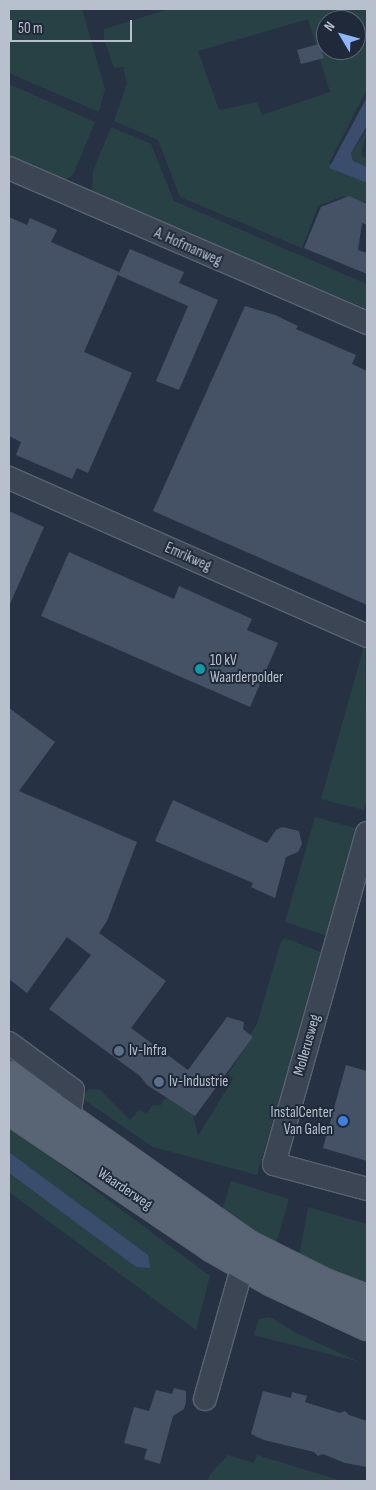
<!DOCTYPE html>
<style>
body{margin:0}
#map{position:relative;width:376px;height:1490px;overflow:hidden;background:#263244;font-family:"Sofia Sans Condensed",sans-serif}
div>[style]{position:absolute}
.green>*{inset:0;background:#284145}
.water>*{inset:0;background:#3a4d6c}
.building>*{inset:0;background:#455266}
.roads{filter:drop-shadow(1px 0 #596271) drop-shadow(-1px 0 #596271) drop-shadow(0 1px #596271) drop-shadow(0 -1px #596271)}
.minor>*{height:22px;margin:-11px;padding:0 11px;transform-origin:11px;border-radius:11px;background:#3b4554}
.major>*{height:28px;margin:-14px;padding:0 14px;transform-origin:14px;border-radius:14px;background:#596474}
.dots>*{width:14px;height:14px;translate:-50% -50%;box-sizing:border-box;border:2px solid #1f2939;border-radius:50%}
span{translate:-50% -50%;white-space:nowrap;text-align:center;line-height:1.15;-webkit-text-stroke:4px #1f2939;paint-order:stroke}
.street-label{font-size:15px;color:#b8c0cd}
.poi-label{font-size:15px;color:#b8c0cd}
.left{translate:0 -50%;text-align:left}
.right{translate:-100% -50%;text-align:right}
.frame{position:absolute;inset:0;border:10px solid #b8c0cd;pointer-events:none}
.north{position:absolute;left:316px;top:10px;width:50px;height:50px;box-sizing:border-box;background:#1f2939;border:1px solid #5c6574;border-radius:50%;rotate:307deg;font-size:14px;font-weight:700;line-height:20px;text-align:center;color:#b8c0cd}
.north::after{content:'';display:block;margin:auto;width:18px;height:22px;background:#8fb6fc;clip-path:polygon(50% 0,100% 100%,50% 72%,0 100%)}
.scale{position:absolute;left:10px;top:20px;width:122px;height:22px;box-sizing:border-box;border:2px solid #b8c0cd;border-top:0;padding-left:6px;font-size:15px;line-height:18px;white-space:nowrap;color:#b8c0cd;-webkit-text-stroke:4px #1f2939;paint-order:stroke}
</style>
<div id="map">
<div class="green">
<div style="clip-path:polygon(9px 9px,82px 9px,105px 89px,99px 112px,9px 73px)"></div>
<div style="clip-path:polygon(evenodd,169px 9px,367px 9px,367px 89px,329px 163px,339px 167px,338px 172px,367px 183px,367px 203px,343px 196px,318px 206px,302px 248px,180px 197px,158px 140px,114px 121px,127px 83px,123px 67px,114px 68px,104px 39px,104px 29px,169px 9px,308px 19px,330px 92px,262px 115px,257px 102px,219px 110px,198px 51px,308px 19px,169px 9px,326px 20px,356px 20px,356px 50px,326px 50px,326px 20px)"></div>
<div style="clip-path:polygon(9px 84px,95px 122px,74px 173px,65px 181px,9px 157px)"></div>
<div style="clip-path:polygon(111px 127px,151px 144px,174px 201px,367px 284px,367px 309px,92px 192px,93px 171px)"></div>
<div style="clip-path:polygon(367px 129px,361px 155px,367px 158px,367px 167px,353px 161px,351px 153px)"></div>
<div style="clip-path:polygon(365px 643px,367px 799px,364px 810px,321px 799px)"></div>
<div style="clip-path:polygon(315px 817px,359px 829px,328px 936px,285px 922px)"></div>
<div style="clip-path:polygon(285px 938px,323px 953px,257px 1175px,153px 1147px,83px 1099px,88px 1089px,100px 1090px,130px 1120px,139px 1110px,147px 1113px,153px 1105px,160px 1106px,164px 1099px,172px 1099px,192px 1111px,198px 1136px,233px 1079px,228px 1074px,253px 1037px,250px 1035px,257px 1024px,281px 941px)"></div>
<div style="clip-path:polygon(9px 1126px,210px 1276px,196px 1330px,9px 1192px,9px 1173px,136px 1267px,147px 1255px,9px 1152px)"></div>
<div style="clip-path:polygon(231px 1181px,289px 1199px,275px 1247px,220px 1217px)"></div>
<div style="clip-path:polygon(308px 1207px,367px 1224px,367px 1287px,299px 1257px)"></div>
<div style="clip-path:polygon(270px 1317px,296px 1333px,360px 1362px,254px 1335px,259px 1319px)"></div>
<div style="clip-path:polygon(228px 1455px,254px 1463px,257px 1455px,342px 1481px,208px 1481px,210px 1474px)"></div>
</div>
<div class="water">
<div style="clip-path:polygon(367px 97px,367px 126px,351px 153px,353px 161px,367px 167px,367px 183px,329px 168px)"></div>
<div style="clip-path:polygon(9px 1152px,148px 1255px,150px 1268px,136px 1267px,9px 1173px)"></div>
</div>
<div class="building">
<div style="clip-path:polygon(319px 44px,324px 58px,301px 64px,297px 50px)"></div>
<div style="clip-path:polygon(349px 196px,367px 204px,367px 225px,362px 223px,358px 250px,367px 253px,367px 274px,304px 248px,321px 207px)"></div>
<div style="clip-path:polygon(9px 217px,27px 225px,30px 218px,57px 230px,51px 242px,119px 272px,84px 352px,132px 373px,88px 473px,77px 468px,72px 479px,16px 455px,21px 442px,9px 436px)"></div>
<div style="clip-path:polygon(130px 249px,184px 272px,179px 283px,218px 300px,179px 390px,156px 381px,188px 306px,118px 275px)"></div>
<div style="clip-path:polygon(245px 306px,275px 315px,298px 326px,296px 329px,356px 355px,352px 364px,367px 371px,367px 605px,153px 511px)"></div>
<div style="clip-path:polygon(9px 511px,44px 527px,9px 606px)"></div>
<div style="clip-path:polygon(69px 552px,174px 599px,179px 586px,252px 619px,247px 630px,278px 643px,250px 707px,41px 616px)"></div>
<div style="clip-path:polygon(9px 708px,55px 742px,19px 791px,137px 842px,107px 921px,99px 933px,166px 981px,131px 1028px,188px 1070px,227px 1017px,244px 1022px,243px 1029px,253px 1037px,195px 1116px,147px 1085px,140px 1076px,49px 1009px,91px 955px,67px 937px,27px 993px,9px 979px)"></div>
<div style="clip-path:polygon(173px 800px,267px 843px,276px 830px,282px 827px,299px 831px,302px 844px,298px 852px,286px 857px,275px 898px,251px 887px,253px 883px,155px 841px)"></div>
<div style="clip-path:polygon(346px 1065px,367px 1071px,367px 1161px,323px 1148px)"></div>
<div style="clip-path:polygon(174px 1388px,186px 1391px,186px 1402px,184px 1409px,173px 1416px,160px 1464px,144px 1459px,147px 1449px,124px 1443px,134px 1407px,149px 1411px,156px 1390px,172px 1394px)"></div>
<div style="clip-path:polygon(263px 1391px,291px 1398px,292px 1392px,307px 1396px,305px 1402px,340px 1413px,345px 1411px,349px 1415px,367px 1421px,367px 1467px,345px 1463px,323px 1454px,318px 1456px,314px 1452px,264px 1440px,251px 1434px)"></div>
</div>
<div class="roads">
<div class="minor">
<div style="left:9px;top:168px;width:390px;rotate:23.4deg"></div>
<div style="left:9px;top:478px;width:391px;rotate:23.8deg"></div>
<div style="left:367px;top:833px;width:344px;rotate:105.7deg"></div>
<div style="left:274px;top:1164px;width:96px;rotate:15deg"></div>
<div style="left:9px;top:1043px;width:79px;rotate:36.3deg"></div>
<div style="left:73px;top:1090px;width:29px;rotate:98deg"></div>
<div style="left:205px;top:1399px;width:154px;rotate:-74.2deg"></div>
</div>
<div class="major">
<div style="left:9px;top:1076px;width:294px;rotate:35.2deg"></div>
<div style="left:249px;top:1245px;width:85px;rotate:26.6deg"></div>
<div style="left:325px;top:1283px;width:45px;rotate:20.9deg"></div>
<div style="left:9px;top:1110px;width:244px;rotate:34.1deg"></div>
<div style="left:211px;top:1247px;width:70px;rotate:29.8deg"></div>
<div style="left:272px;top:1282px;width:105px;rotate:24.9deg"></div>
</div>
</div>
<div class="dots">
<div style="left:200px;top:669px;background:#0f9aa8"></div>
<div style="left:119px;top:1051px;background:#5c6f8a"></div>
<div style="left:159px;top:1082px;background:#5c6f8a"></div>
<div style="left:343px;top:1121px;background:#3f7fe0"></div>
</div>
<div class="street-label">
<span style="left:188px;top:247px;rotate:24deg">A. Hofmanweg</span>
<span style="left:188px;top:557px;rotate:24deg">Emrikweg</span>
<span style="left:307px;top:1045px;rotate:-74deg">Mollerusweg</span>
<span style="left:125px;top:1189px;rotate:34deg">Waarderweg</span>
</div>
<div class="poi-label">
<span class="left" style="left:210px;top:669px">10 kV<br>Waarderpolder</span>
<span class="left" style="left:129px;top:1051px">Iv-Infra</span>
<span class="left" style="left:169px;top:1082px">Iv-Industrie</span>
<span class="right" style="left:333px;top:1121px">InstalCenter<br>Van Galen</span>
</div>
<div class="frame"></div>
<div class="north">N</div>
<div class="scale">50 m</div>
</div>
